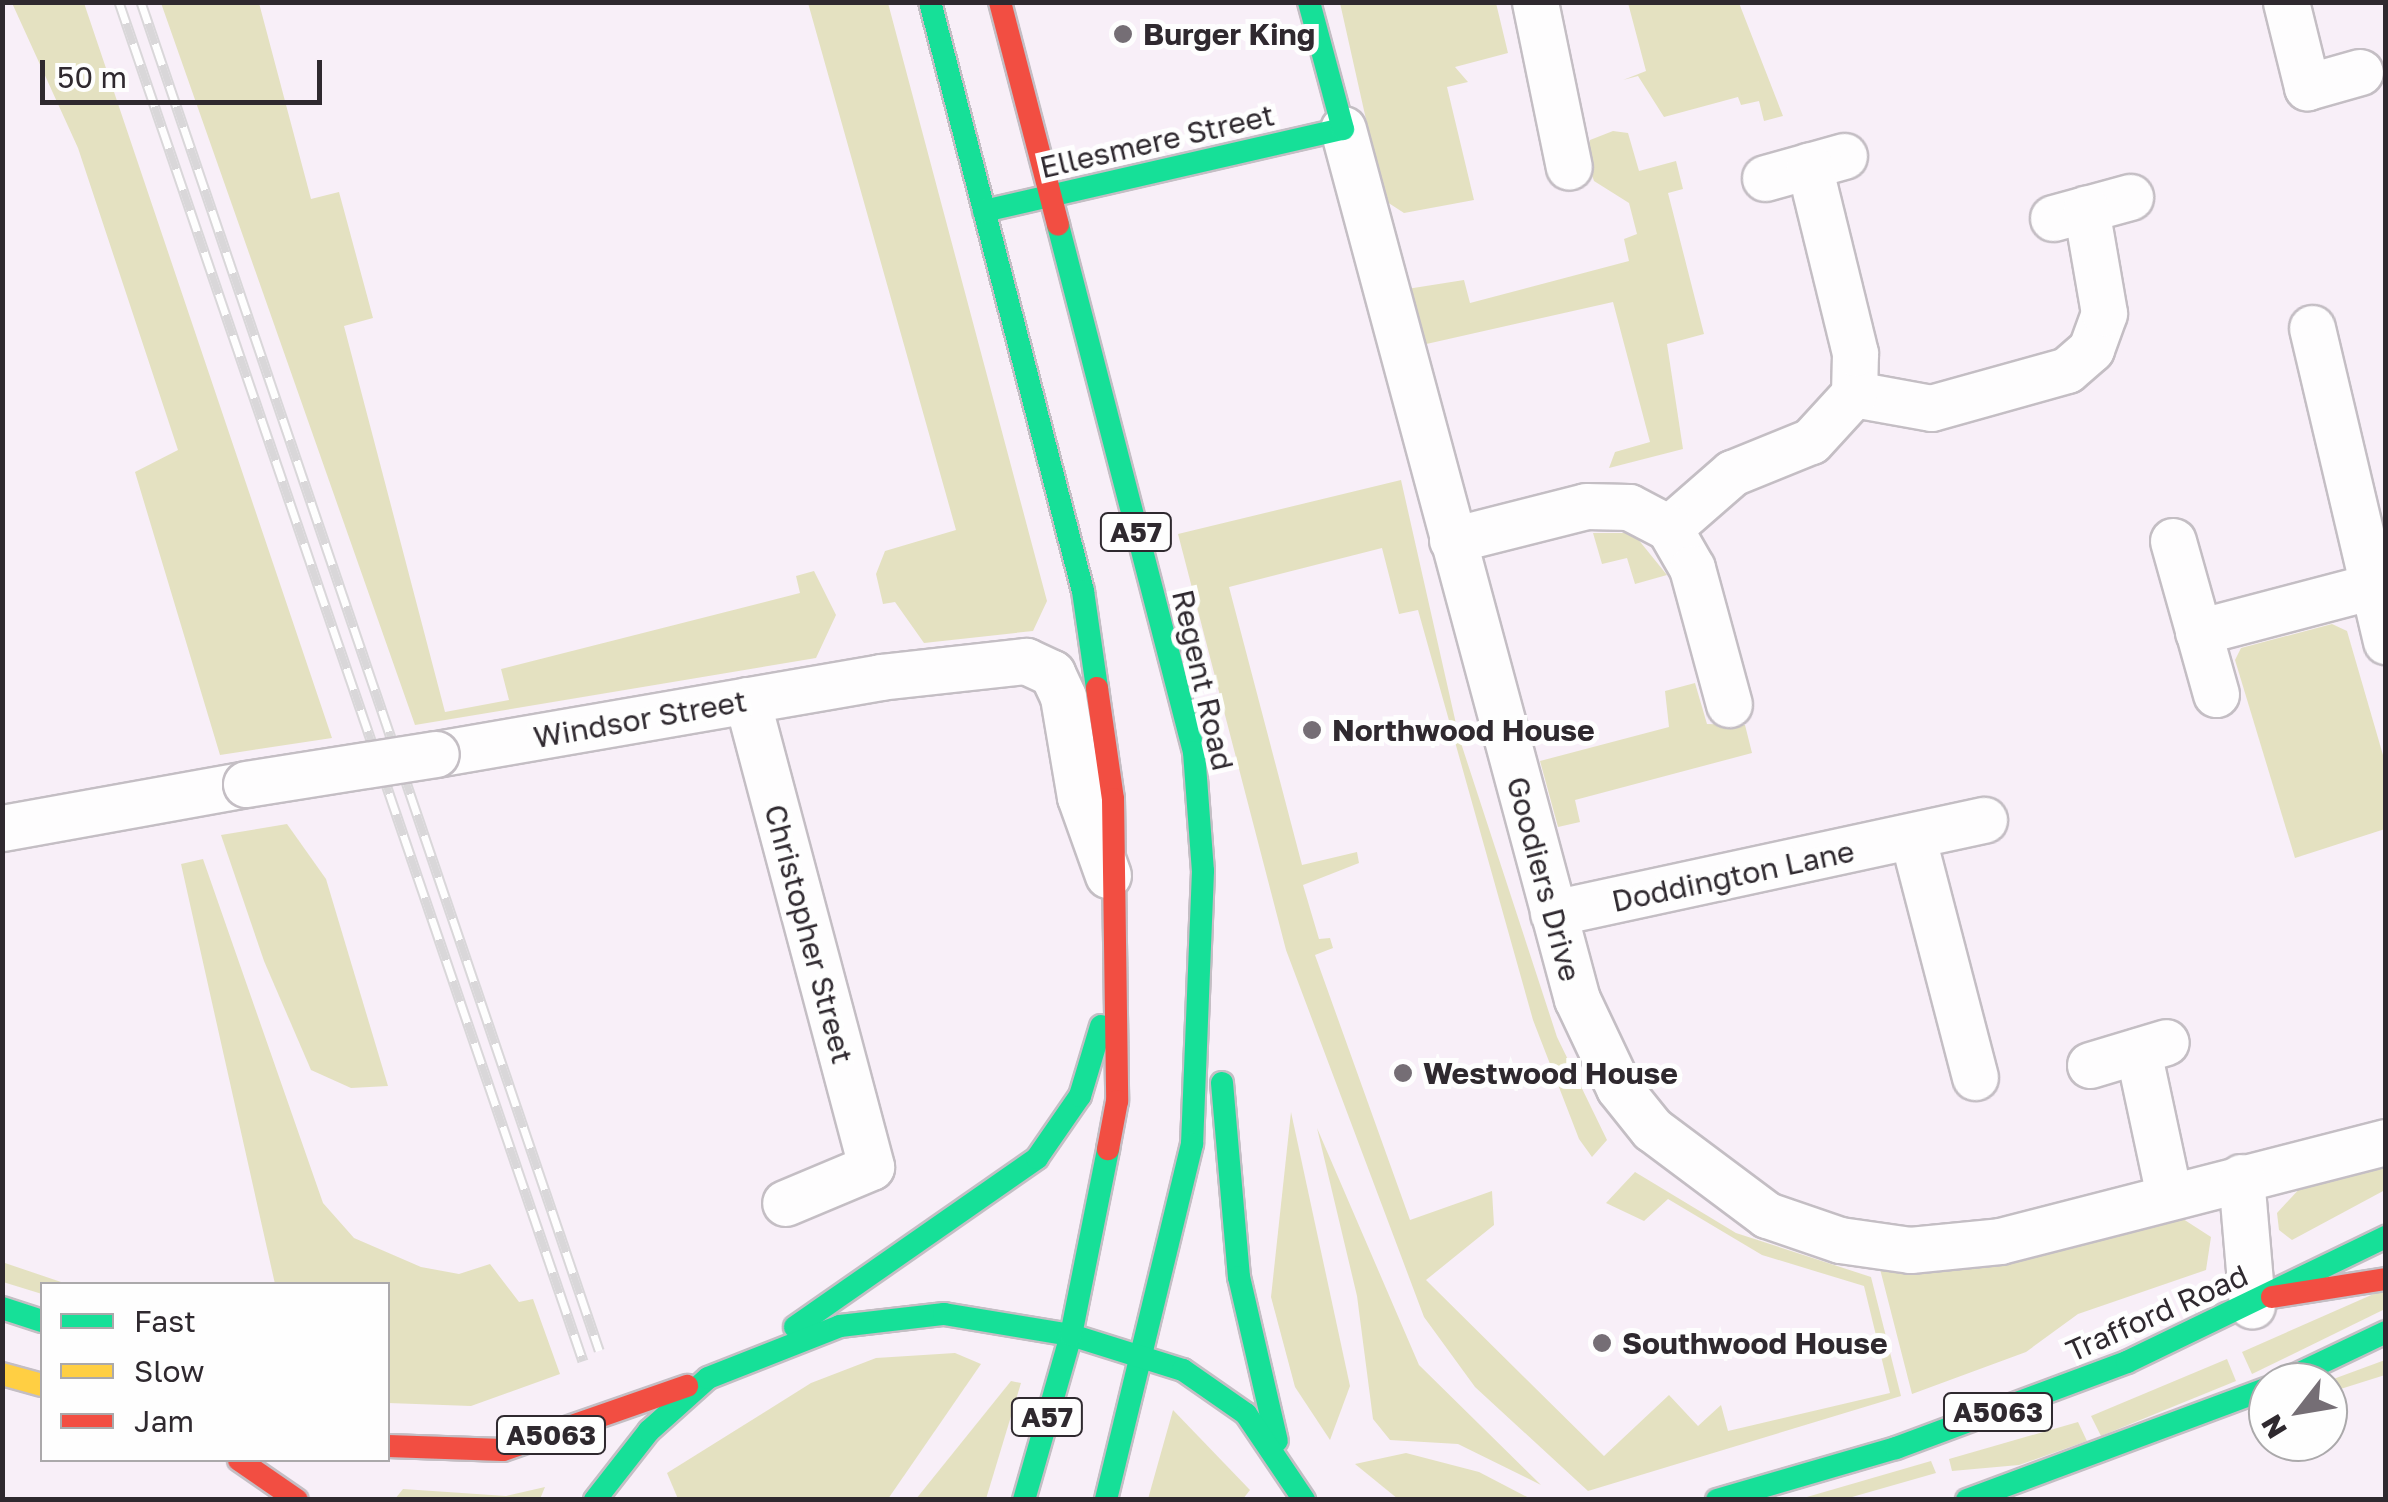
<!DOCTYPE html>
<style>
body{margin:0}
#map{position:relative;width:2388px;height:1502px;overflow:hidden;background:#f8eff8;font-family:"Golos Text",sans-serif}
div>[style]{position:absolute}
.green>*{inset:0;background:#e4e1c1}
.roads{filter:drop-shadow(2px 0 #c4bec4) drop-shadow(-2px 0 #c4bec4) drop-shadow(0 2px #c4bec4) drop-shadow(0 -2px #c4bec4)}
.street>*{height:45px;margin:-22.5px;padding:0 22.5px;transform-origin:22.5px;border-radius:22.5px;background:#fefdfe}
.fast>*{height:22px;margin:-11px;padding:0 11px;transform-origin:11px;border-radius:11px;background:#16e098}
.slow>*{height:22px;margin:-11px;padding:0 11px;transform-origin:11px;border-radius:11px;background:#ffcf43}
.jam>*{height:22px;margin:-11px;padding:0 11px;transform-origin:11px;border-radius:11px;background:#f24e42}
.rail>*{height:11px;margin-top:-5.5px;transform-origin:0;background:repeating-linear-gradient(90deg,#fefefe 0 22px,#d9d7d9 0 44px);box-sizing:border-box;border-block:2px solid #d9d7d9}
.bridges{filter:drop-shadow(2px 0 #c4bec4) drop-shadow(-2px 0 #c4bec4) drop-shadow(0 2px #c4bec4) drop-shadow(0 -2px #c4bec4)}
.street-bridge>*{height:45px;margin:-22.5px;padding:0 22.5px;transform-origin:22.5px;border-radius:22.5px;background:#fefdfe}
.dots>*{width:28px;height:28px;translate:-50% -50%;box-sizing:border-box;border:5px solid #fefefe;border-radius:50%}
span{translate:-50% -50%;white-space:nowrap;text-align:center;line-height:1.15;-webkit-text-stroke:10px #fefefe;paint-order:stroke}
.shield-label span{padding:2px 8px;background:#fefefe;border:2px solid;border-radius:8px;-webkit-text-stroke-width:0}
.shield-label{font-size:28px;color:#2f292f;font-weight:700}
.poi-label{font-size:30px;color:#2f292f;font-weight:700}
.left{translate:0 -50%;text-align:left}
.street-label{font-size:30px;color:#2f292f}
.frame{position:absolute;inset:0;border:5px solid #2f292f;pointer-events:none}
.legend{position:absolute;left:40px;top:1282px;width:350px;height:180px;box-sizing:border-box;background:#fefefe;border:2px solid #aba9ab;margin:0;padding:12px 18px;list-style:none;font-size:30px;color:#2f292f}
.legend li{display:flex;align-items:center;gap:20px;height:50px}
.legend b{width:50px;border:2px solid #aba9ab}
.north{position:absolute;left:2248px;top:1362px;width:100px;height:100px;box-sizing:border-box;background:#fefefe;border:2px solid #aba9ab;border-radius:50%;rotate:239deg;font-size:28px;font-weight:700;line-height:40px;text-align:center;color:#2f292f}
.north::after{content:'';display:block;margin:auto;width:35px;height:45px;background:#756e75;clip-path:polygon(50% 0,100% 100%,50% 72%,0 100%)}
.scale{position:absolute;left:40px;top:60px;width:282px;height:45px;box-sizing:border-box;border:5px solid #2f292f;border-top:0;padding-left:12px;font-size:30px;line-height:35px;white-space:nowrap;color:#2f292f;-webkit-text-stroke:8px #fefefe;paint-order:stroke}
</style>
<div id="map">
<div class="green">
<div style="clip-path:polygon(12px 3px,84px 3px,332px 738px,220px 755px,135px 472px,178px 450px,78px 148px)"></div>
<div style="clip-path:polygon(161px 3px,259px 3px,311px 199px,339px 192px,373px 318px,344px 326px,445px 712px,509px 700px,501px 669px,800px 593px,796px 576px,814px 571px,836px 615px,816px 658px,415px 725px)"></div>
<div style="clip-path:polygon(808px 3px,888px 3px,1047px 601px,1033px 631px,924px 643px,895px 602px,883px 604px,876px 574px,885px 551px,956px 530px)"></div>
<div style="clip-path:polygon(1340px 3px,1496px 3px,1508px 53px,1455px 67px,1468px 82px,1447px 87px,1474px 200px,1404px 213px,1384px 200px)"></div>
<div style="clip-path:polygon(1628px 3px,1739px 3px,1783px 116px,1764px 121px,1759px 101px,1741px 105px,1738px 97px,1664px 117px,1638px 76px,1623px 80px,1646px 71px)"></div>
<div style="clip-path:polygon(1613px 131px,1628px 133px,1639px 171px,1676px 161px,1683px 189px,1668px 193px,1704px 334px,1667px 344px,1683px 449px,1609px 468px,1615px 452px,1650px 442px,1613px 302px,1422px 345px,1407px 289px,1464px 280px,1470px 303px,1629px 261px,1624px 239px,1637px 234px,1629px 203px,1594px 181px,1586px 158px,1590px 140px)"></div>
<div style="clip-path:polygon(1401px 480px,1459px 737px,1557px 1037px,1607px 1140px,1592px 1157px,1579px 1139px,1533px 1020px,1418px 610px,1399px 614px,1382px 548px,1229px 587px,1302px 865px,1357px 852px,1359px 863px,1303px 885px,1319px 939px,1330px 938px,1333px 948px,1315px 955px,1410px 1220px,1492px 1191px,1494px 1225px,1426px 1280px,1604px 1456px,1669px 1395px,1698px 1426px,1721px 1405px,1728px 1431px,1890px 1393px,1864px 1286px,1762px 1255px,1668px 1199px,1644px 1221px,1606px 1203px,1635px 1172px,1736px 1233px,1871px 1277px,1901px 1396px,1588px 1491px,1475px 1387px,1424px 1317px,1286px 950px,1178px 534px)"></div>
<div style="clip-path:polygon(1593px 533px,1633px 533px,1667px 575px,1635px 584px,1627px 558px,1602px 564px)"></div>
<div style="clip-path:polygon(2332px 624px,2347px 631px,2385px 762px,2385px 829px,2295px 858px,2235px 660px,2241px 648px)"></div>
<div style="clip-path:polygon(1695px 683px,1707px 724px,1745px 725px,1752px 753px,1575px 800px,1580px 822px,1558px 827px,1540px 761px,1669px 727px,1665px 691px)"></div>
<div style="clip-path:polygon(287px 824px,326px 879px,388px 1086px,351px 1088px,311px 1070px,264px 961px,221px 835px)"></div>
<div style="clip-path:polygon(203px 859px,323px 1203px,354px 1238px,421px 1267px,459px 1274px,490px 1264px,519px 1302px,533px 1299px,560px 1374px,471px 1406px,388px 1403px,388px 1284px,275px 1284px,181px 864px)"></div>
<div style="clip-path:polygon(1291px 1112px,1350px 1386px,1330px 1440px,1295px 1387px,1271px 1297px)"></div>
<div style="clip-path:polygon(1317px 1128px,1419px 1365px,1541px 1485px,1458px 1444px,1390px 1440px,1373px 1419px,1357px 1296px)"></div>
<div style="clip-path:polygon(2385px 1162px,2385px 1190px,2292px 1240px,2279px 1230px,2277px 1213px,2302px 1186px)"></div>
<div style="clip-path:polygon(2180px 1217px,2211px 1237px,2206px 1270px,2078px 1314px,2026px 1352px,1912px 1394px,1880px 1269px)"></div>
<div style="clip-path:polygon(2px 1262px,67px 1284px,42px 1284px,42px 1294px,3px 1282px)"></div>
<div style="clip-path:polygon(2385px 1289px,2385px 1309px,2252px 1374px,2242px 1352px)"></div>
<div style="clip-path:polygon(955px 1353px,981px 1364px,888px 1499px,678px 1499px,667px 1473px,811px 1383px,876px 1358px)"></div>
<div style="clip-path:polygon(2227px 1359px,2236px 1381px,2101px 1436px,2091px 1416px)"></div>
<div style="clip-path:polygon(2385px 1360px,2385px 1375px,2331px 1392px,2328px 1381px)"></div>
<div style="clip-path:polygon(1011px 1381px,1021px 1383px,986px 1499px,916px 1499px)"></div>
<div style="clip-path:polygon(1173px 1410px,1250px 1490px,1243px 1499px,1148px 1499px)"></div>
<div style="clip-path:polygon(2078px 1422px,2087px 1441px,2019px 1465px,1952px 1471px,1949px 1459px)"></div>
<div style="clip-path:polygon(1406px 1453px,1479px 1472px,1531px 1499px,1398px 1499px,1355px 1464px)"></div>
<div style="clip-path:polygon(1931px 1461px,1936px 1473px,1845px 1499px,1800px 1499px)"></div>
<div style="clip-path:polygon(545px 1487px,540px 1499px,395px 1499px,403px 1489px,506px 1496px)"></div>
</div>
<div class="roads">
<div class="street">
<div style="left:1535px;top:2px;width:168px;rotate:78.4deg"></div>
<div style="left:2286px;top:2px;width:88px;rotate:76.1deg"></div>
<div style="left:2307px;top:87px;width:55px;rotate:-15.8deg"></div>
<div style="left:1343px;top:129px;width:901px;rotate:74.95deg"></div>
<div style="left:1577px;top:999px;width:98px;rotate:64.7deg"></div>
<div style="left:1619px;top:1088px;width:53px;rotate:51.2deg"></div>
<div style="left:1652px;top:1129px;width:144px;rotate:36.8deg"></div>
<div style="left:1767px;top:1215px;width:77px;rotate:18.9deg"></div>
<div style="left:1840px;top:1240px;width:71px;rotate:8.1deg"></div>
<div style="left:1910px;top:1250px;width:90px;rotate:-5.7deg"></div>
<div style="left:2000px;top:1241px;width:398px;rotate:-14.4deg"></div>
<div style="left:1765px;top:178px;width:82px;rotate:-15.6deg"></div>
<div style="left:2053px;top:218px;width:80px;rotate:-15.3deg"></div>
<div style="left:2312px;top:328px;width:322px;rotate:76.7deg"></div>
<div style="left:1854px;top:394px;width:78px;rotate:10.3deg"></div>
<div style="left:1931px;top:408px;width:141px;rotate:-15.6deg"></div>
<div style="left:2067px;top:370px;width:32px;rotate:-41deg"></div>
<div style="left:2091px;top:349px;width:38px;rotate:-70deg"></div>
<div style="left:2104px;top:313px;width:106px;rotate:-99.8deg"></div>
<div style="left:1669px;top:528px;width:84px;rotate:-41.1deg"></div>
<div style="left:1732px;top:473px;width:85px;rotate:-22.1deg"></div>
<div style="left:1811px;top:441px;width:64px;rotate:-47.5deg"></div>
<div style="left:1854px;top:394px;width:41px;rotate:-88.6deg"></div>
<div style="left:1855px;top:353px;width:193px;rotate:-103.8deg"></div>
<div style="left:1452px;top:540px;width:138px;rotate:-14.2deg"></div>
<div style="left:1586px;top:506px;width:43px;rotate:1.3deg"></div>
<div style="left:1629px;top:507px;width:45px;rotate:27.7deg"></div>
<div style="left:1669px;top:528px;width:46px;rotate:60.1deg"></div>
<div style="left:1692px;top:568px;width:141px;rotate:74.8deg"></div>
<div style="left:2173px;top:541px;width:159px;rotate:74.3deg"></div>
<div style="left:2198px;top:632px;width:177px;rotate:-14.7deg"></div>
<div style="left:747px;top:700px;width:483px;rotate:75.1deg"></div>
<div style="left:871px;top:1167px;width:93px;rotate:157.3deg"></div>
<div style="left:436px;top:754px;width:451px;rotate:-9.8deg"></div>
<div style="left:880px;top:677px;width:147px;rotate:-6.3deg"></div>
<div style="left:1026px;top:661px;width:29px;rotate:25deg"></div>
<div style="left:1052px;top:673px;width:26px;rotate:65deg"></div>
<div style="left:1063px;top:697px;width:101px;rotate:80.4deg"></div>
<div style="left:1080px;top:797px;width:83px;rotate:70.3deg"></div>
<div style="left:2px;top:828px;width:248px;rotate:-10.2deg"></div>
<div style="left:1913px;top:839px;width:246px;rotate:75.4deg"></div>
<div style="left:1553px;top:913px;width:441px;rotate:-12.2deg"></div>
<div style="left:2138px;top:1051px;width:147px;rotate:77.9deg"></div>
<div style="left:2090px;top:1065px;width:79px;rotate:-16.8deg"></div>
<div style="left:2241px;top:1177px;width:129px;rotate:85.1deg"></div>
</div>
<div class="fast">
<div style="left:930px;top:2px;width:609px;rotate:75.44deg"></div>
<div style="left:1083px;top:591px;width:98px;rotate:81.8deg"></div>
<div style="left:984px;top:211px;width:368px;rotate:-12.9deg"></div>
<div style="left:1343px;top:129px;width:131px;rotate:-105deg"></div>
<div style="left:1058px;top:225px;width:544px;rotate:75.53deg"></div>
<div style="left:1194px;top:752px;width:119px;rotate:85.7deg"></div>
<div style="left:1203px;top:871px;width:273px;rotate:92.3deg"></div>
<div style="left:1192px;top:1144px;width:366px;rotate:103.6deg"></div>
<div style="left:1222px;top:1083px;width:195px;rotate:85deg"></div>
<div style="left:1239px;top:1277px;width:168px;rotate:77deg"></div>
<div style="left:2px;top:1308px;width:42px;rotate:18deg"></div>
<div style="left:795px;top:1327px;width:295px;rotate:-34.9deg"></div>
<div style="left:1037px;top:1158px;width:75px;rotate:-55.3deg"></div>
<div style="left:1080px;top:1096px;width:73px;rotate:-73.3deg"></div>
<div style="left:2281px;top:1382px;width:116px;rotate:-25.5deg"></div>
<div style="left:595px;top:1500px;width:88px;rotate:-52deg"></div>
<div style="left:649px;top:1431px;width:79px;rotate:-41.9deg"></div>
<div style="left:708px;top:1378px;width:142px;rotate:-21.5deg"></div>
<div style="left:840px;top:1326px;width:105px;rotate:-6.6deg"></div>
<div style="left:944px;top:1314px;width:129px;rotate:9.4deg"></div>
<div style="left:1071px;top:1335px;width:117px;rotate:17.4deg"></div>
<div style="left:1183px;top:1370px;width:77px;rotate:34.9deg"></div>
<div style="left:1246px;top:1414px;width:104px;rotate:56deg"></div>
<div style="left:1024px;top:1500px;width:172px;rotate:-74.1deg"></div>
<div style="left:1071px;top:1335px;width:190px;rotate:-78.7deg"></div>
<div style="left:1717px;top:1500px;width:186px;rotate:-16.2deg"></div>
<div style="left:1896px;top:1448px;width:246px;rotate:-20.4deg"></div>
<div style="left:2127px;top:1362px;width:288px;rotate:-25.8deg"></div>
<div style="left:1967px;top:1500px;width:321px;rotate:-20.4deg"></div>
</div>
<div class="slow">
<div style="left:2px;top:1374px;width:41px;rotate:15.4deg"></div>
</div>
<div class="jam">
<div style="left:1000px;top:2px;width:230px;rotate:75.4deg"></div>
<div style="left:1097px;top:688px;width:112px;rotate:81.8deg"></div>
<div style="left:1113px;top:799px;width:302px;rotate:89.2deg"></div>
<div style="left:1117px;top:1101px;width:49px;rotate:100.6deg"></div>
<div style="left:2272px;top:1297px;width:115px;rotate:-9deg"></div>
<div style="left:388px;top:1446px;width:115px;rotate:2deg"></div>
<div style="left:503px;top:1450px;width:195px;rotate:-19.2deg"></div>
<div style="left:239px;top:1460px;width:70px;rotate:34.6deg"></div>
</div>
</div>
<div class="rail">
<div style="left:119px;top:2px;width:1436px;rotate:71.15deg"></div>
<div style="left:141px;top:2px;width:1424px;rotate:71.23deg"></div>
</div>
<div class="bridges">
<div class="street-bridge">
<div style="left:246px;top:784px;width:192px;rotate:-9deg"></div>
</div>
</div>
<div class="dots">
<div style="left:1123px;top:34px;background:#756e75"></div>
<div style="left:1312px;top:730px;background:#756e75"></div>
<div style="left:1403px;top:1073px;background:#756e75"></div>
<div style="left:1602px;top:1343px;background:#756e75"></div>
</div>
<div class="shield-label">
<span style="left:1136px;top:532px">A57</span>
<span style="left:1998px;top:1412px">A5063</span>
<span style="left:1047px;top:1417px">A57</span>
<span style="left:551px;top:1435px">A5063</span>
</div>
<div class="poi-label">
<span class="left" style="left:1143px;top:34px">Burger King</span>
<span class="left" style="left:1332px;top:730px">Northwood House</span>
<span class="left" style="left:1423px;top:1073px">Westwood House</span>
<span class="left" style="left:1622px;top:1343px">Southwood House</span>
</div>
<div class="street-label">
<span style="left:1157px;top:141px;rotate:-13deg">Ellesmere Street</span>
<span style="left:1203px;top:680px;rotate:77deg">Regent Road</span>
<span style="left:640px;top:719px;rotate:-10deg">Windsor Street</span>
<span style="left:1733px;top:876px;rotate:-12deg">Doddington Lane</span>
<span style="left:1544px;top:879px;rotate:75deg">Goodiers Drive</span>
<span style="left:809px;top:934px;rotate:75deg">Christopher Street</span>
<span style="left:2157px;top:1313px;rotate:-24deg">Trafford Road</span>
</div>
<div class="frame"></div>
<ul class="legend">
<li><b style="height:12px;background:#16e098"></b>Fast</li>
<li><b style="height:12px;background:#ffcf43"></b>Slow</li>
<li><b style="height:12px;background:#f24e42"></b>Jam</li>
</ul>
<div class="north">N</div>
<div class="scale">50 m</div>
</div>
